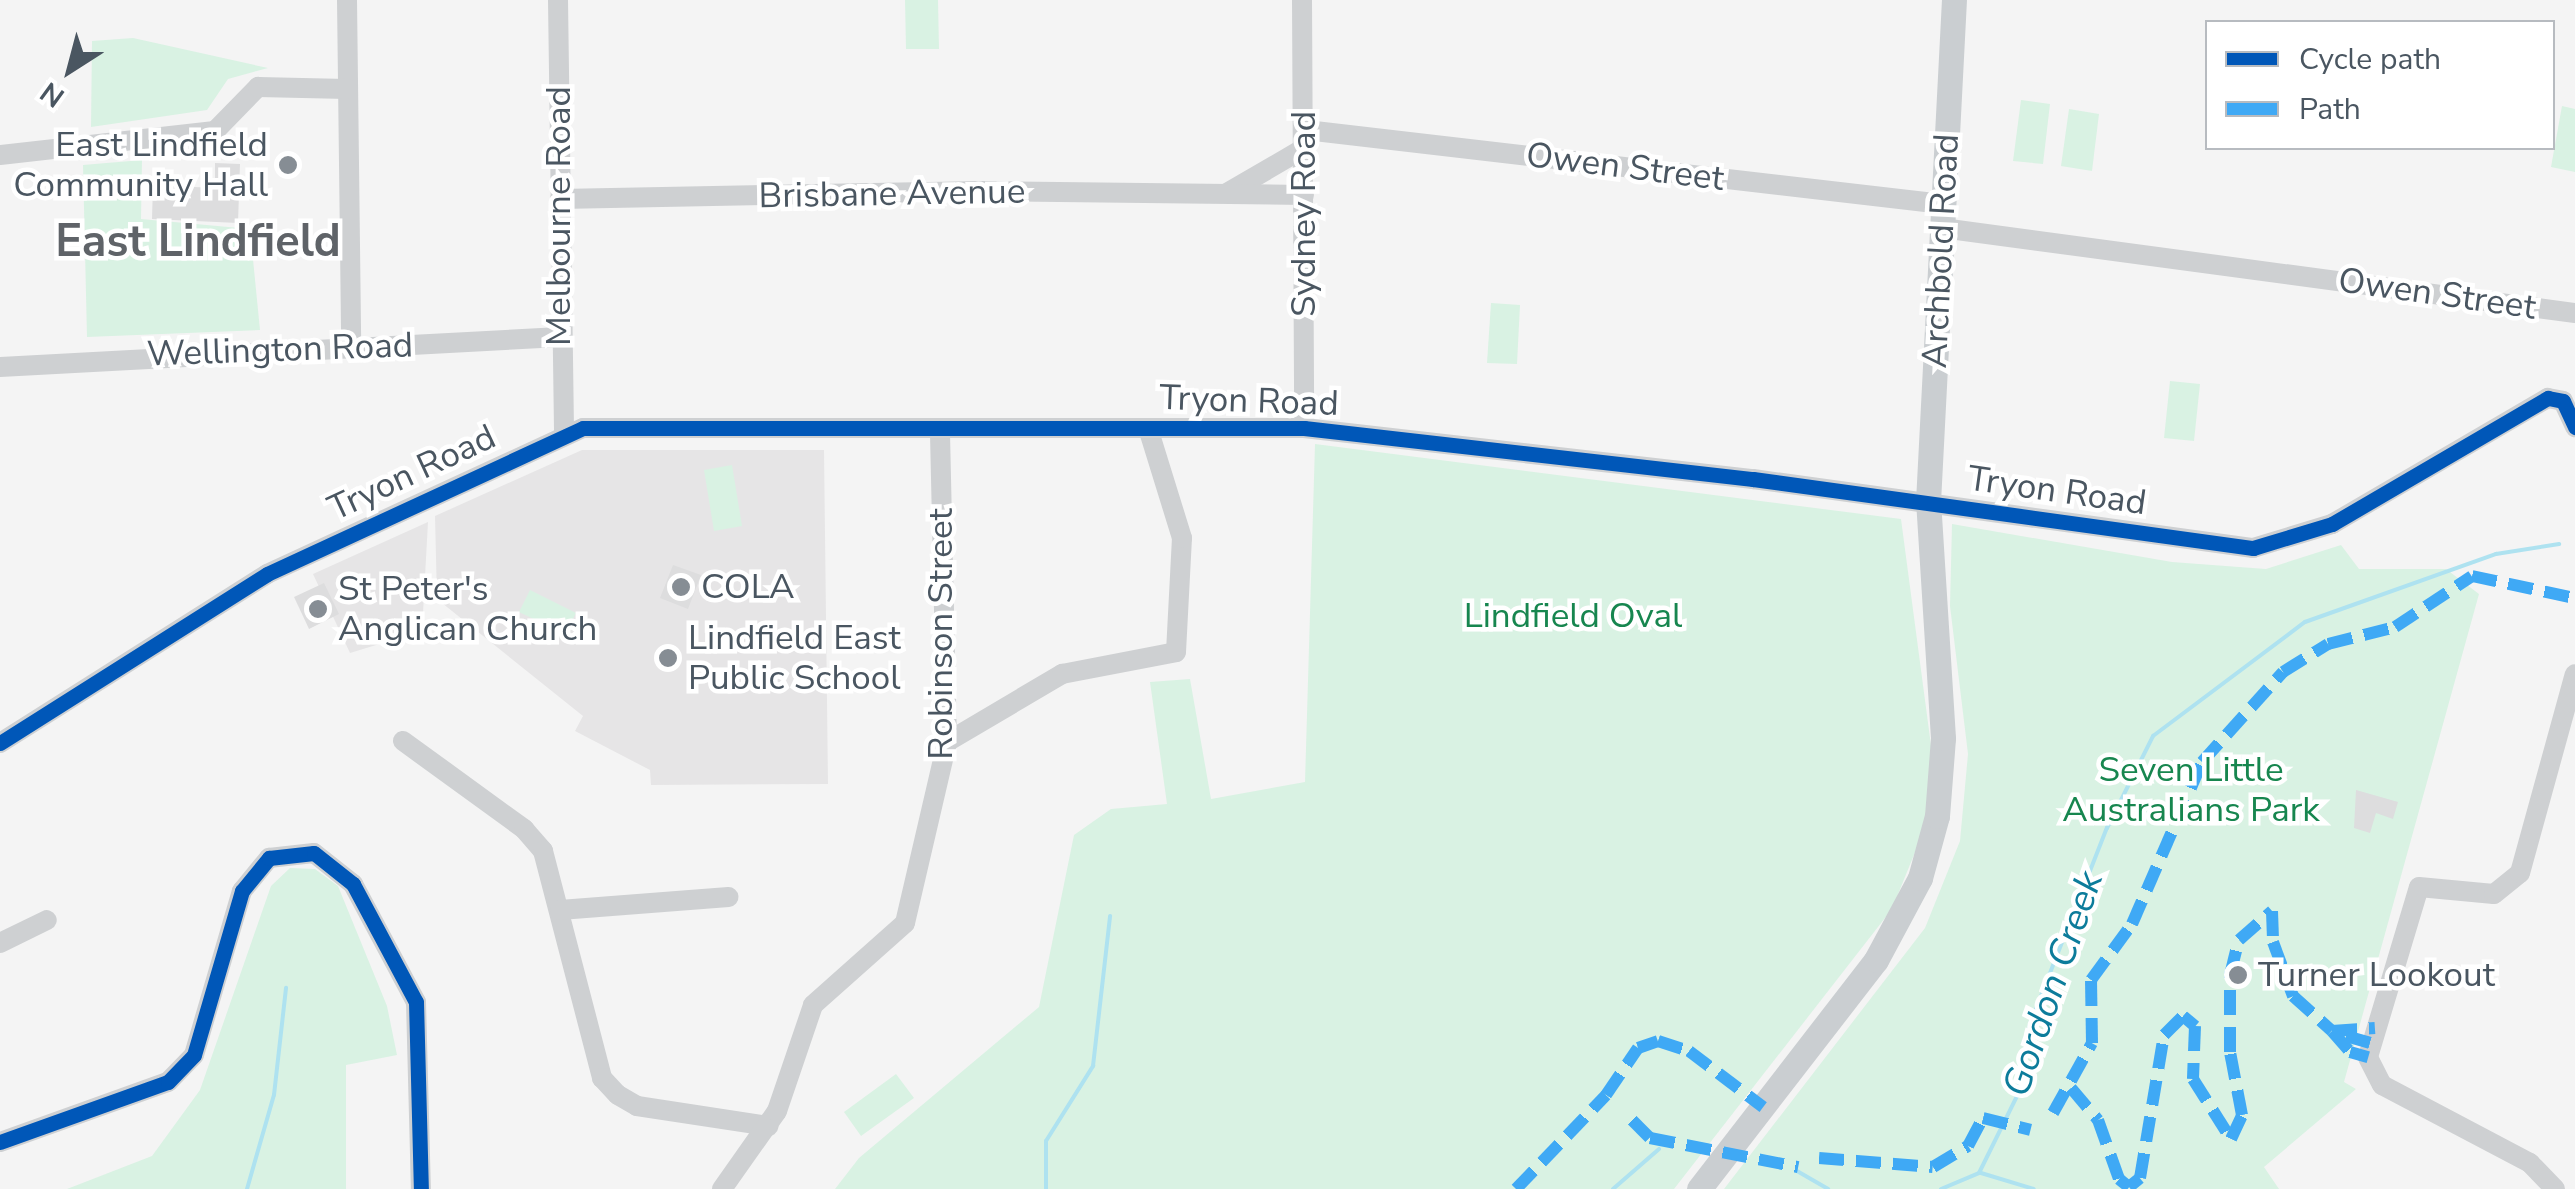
<!DOCTYPE html>
<style>
body{margin:0}
#map{position:relative;width:2575px;height:1189px;overflow:hidden;background:#f4f4f4;font-family:"Nunito Sans",sans-serif}
div>[style]{position:absolute}
.education>*{inset:0;background:#e6e5e6}
.green>*{inset:0;background:#d9f2e3}
.stream>*{height:4px;margin:-2px;padding:0 2px;transform-origin:2px;border-radius:2px;background:#aee2f0}
.building>*{inset:0;background:#ddddde}
.minor>*{height:20px;margin:-10px;padding:0 10px;transform-origin:10px;border-radius:10px;background:#ced0d2}
.major>*{height:25px;margin:-12.5px;padding:0 12.5px;transform-origin:12.5px;border-radius:12.5px;background:#caced1}
.quiet>*{height:12px;margin-top:-6px;transform-origin:0;background:repeating-linear-gradient(90deg,#3fa9f5 0 25px,transparent 0 37px)}
.cycleway>*{height:15px;margin:-7.5px;padding:0 7.5px;transform-origin:7.5px;border-radius:7.5px;background:#0057b8}
.dots>*{width:28px;height:28px;translate:-50% -50%;box-sizing:border-box;border:5px solid #fff;border-radius:50%}
span{translate:-50% -50%;white-space:nowrap;text-align:center;line-height:1.15;-webkit-text-stroke:9px #fff;paint-order:stroke}
.poi-label{font-size:35px;color:#4a5661}
.right{translate:-100% -50%;text-align:right}
.left{translate:0 -50%;text-align:left}
.street-label{font-size:35px;color:#4a5661}
.park-label{font-size:35px;color:#17864f}
.water-label{font-size:38px;color:#0c7c9b;font-style:italic}
.district-label{font-size:45px;color:#5f6368;font-weight:700}
.legend{position:absolute;left:2205px;top:20px;width:350px;height:130px;box-sizing:border-box;background:#fff;border:2px solid #b7bbc0;margin:0;padding:12px 18px;list-style:none;font-size:30px;color:#4a5661}
.legend li{display:flex;align-items:center;gap:20px;height:50px}
.legend b{width:50px;border:2px solid #b7bbc0}
.north{position:absolute;left:20px;top:20px;width:100px;height:100px;-webkit-text-stroke:8px #fff;paint-order:stroke;rotate:216deg;font-size:28px;font-weight:700;line-height:40px;text-align:center;color:#4a5661}
.north::after{content:'';display:block;margin:auto;width:35px;height:45px;background:#4a5661;clip-path:polygon(50% 0,100% 100%,50% 72%,0 100%)}
</style>
<div id="map">
<div class="education">
<div style="clip-path:polygon(582px 450px,824px 450px,828px 784px,651px 785px,650px 770px,575px 731px,583px 716px,437px 599px,435px 516px)"></div>
<div style="clip-path:polygon(428px 522px,422px 631px,350px 653px,313px 574px)"></div>
</div>
<div class="green">
<div style="clip-path:polygon(905px 0,938px 0,939px 49px,906px 49px)"></div>
<div style="clip-path:polygon(133px 38px,268px 68px,228px 79px,207px 110px,91px 127px,92px 41px)"></div>
<div style="clip-path:polygon(2021px 100px,2050px 104px,2043px 164px,2013px 161px)"></div>
<div style="clip-path:polygon(2562px 106px,2575px 109px,2575px 172px,2551px 167px)"></div>
<div style="clip-path:polygon(2069px 109px,2099px 114px,2092px 171px,2061px 166px)"></div>
<div style="clip-path:polygon(142px 160px,141px 219px,250px 229px,260px 330px,87px 337px,83px 165px)"></div>
<div style="clip-path:polygon(1491px 303px,1520px 305px,1517px 364px,1487px 363px)"></div>
<div style="clip-path:polygon(2170px 381px,2200px 384px,2194px 441px,2164px 438px)"></div>
<div style="clip-path:polygon(1315px 444px,1901px 519px,1932px 753px,1924px 830px,1892px 909px,1674px 1189px,835px 1189px,859px 1158px,1039px 1007px,1074px 835px,1111px 809px,1167px 804px,1150px 682px,1190px 679px,1211px 799px,1305px 782px)"></div>
<div style="clip-path:polygon(732px 465px,742px 526px,714px 531px,704px 470px)"></div>
<div style="clip-path:polygon(1952px 524px,2172px 562px,2266px 569px,2341px 545px,2359px 569px,2446px 569px,2479px 594px,2344px 1082px,2356px 1089px,2264px 1167px,2279px 1189px,1724px 1189px,1925px 928px,1960px 841px,1968px 754px,1950px 606px)"></div>
<div style="clip-path:polygon(530px 590px,576px 613px,565px 634px,519px 612px)"></div>
<div style="clip-path:polygon(290px 868px,315px 869px,338px 886px,387px 1006px,397px 1055px,346px 1065px,346px 1189px,67px 1189px,152px 1156px,200px 1090px,271px 886px)"></div>
<div style="clip-path:polygon(896px 1074px,914px 1098px,861px 1136px,844px 1112px)"></div>
</div>
<div class="stream">
<div style="left:1797px;top:1171px;width:36px;rotate:30deg"></div>
<div style="left:1981px;top:1173px;width:55px;rotate:16.8deg"></div>
<div style="left:247px;top:1189px;width:98px;rotate:-74deg"></div>
<div style="left:274px;top:1095px;width:108px;rotate:-83.6deg"></div>
<div style="left:1046px;top:1189px;width:48px;rotate:-90deg"></div>
<div style="left:1046px;top:1141px;width:89px;rotate:-57.9deg"></div>
<div style="left:1093px;top:1066px;width:151px;rotate:-83.5deg"></div>
<div style="left:1613px;top:1189px;width:61px;rotate:-41deg"></div>
<div style="left:1941px;top:1189px;width:41px;rotate:-22.8deg"></div>
<div style="left:1979px;top:1173px;width:86px;rotate:-63.7deg"></div>
<div style="left:2017px;top:1096px;width:73px;rotate:-79.8deg"></div>
<div style="left:2030px;top:1024px;width:211px;rotate:-68.6deg"></div>
<div style="left:2107px;top:828px;width:103px;rotate:-63.4deg"></div>
<div style="left:2153px;top:736px;width:190px;rotate:-36.9deg"></div>
<div style="left:2305px;top:622px;width:203px;rotate:-19.6deg"></div>
<div style="left:2496px;top:554px;width:64px;rotate:-9deg"></div>
</div>
<div class="building">
<div style="clip-path:polygon(215px 163px,240px 164px,238px 223px,152px 219px,153px 185px,215px 188px)"></div>
<div style="clip-path:polygon(673px 565px,701px 575px,688px 609px,660px 598px)"></div>
<div style="clip-path:polygon(324px 583px,339px 614px,309px 629px,294px 597px)"></div>
<div style="clip-path:polygon(2356px 790px,2398px 802px,2393px 819px,2376px 813px,2370px 833px,2354px 828px)"></div>
</div>
<div class="minor">
<div style="left:347px;top:0;width:343px;rotate:89.3deg"></div>
<div style="left:558px;top:0;width:432px;rotate:89.2deg"></div>
<div style="left:1302px;top:0;width:428px;rotate:89.7deg"></div>
<div style="left:1306px;top:130px;width:641px;rotate:6.63deg"></div>
<div style="left:0;top:155px;width:216px;rotate:-6.4deg"></div>
<div style="left:215px;top:131px;width:62px;rotate:-45.7deg"></div>
<div style="left:258px;top:87px;width:89px;rotate:1.3deg"></div>
<div style="left:1227px;top:193px;width:91px;rotate:-30.2deg"></div>
<div style="left:560px;top:199px;width:423px;rotate:-1.1deg"></div>
<div style="left:983px;top:191px;width:321px;rotate:0.7deg"></div>
<div style="left:1942px;top:228px;width:639px;rotate:7.65deg"></div>
<div style="left:0;top:367px;width:561px;rotate:-3.07deg"></div>
<div style="left:403px;top:741px;width:150px;rotate:36deg"></div>
<div style="left:524px;top:829px;width:29px;rotate:49deg"></div>
<div style="left:543px;top:851px;width:235px;rotate:75.4deg"></div>
<div style="left:602px;top:1078px;width:23px;rotate:47deg"></div>
<div style="left:618px;top:1095px;width:22px;rotate:30deg"></div>
<div style="left:637px;top:1106px;width:133px;rotate:8.7deg"></div>
<div style="left:947px;top:742px;width:134px;rotate:-30.6deg"></div>
<div style="left:1062px;top:674px;width:116px;rotate:-10.9deg"></div>
<div style="left:1176px;top:652px;width:114px;rotate:-87deg"></div>
<div style="left:1182px;top:538px;width:115px;rotate:-107.2deg"></div>
<div style="left:0;top:743px;width:316px;rotate:-32.3deg"></div>
<div style="left:267px;top:574px;width:348px;rotate:-24.8deg"></div>
<div style="left:583px;top:428px;width:721px"></div>
<div style="left:1304px;top:428px;width:452px;rotate:6.5deg"></div>
<div style="left:1753px;top:479px;width:505px;rotate:7.86deg"></div>
<div style="left:2253px;top:548px;width:83px;rotate:-16.9deg"></div>
<div style="left:2332px;top:524px;width:250px;rotate:-30.3deg"></div>
<div style="left:2548px;top:398px;width:15px;rotate:11deg"></div>
<div style="left:2563px;top:401px;width:29px;rotate:65deg"></div>
<div style="left:560px;top:910px;width:169px;rotate:-4.4deg"></div>
<div style="left:0;top:943px;width:52px;rotate:-26.1deg"></div>
<div style="left:0;top:1142px;width:178px;rotate:-19.7deg"></div>
<div style="left:168px;top:1082px;width:37px;rotate:-46deg"></div>
<div style="left:194px;top:1055px;width:171px;rotate:-73.7deg"></div>
<div style="left:242px;top:891px;width:43px;rotate:-50.7deg"></div>
<div style="left:269px;top:858px;width:45px;rotate:-6.3deg"></div>
<div style="left:314px;top:853px;width:50px;rotate:38.5deg"></div>
<div style="left:353px;top:884px;width:134px;rotate:61.9deg"></div>
<div style="left:416px;top:1002px;width:187px;rotate:88.5deg"></div>
<div style="left:722px;top:1189px;width:95px;rotate:-54.8deg"></div>
<div style="left:777px;top:1111px;width:112px;rotate:-71.2deg"></div>
<div style="left:813px;top:1005px;width:123px;rotate:-41.7deg"></div>
<div style="left:905px;top:923px;width:186px;rotate:-76.9deg"></div>
<div style="left:947px;top:742px;width:312px;rotate:-91.3deg"></div>
<div style="left:2555px;top:1189px;width:36px;rotate:-134deg"></div>
<div style="left:2530px;top:1163px;width:167px;rotate:-152.2deg"></div>
<div style="left:2382px;top:1085px;width:31px;rotate:-117deg"></div>
<div style="left:2368px;top:1057px;width:177px;rotate:-73.3deg"></div>
<div style="left:2419px;top:887px;width:75px;rotate:5.3deg"></div>
<div style="left:2494px;top:894px;width:33px;rotate:-39deg"></div>
<div style="left:2520px;top:873px;width:206px;rotate:-74.6deg"></div>
</div>
<div class="major">
<div style="left:1699px;top:1189px;width:289px;rotate:-52.3deg"></div>
<div style="left:1876px;top:960px;width:93px;rotate:-61.8deg"></div>
<div style="left:1920px;top:878px;width:64px;rotate:-74.7deg"></div>
<div style="left:1937px;top:816px;width:78px;rotate:-85.6deg"></div>
<div style="left:1943px;top:738px;width:236px;rotate:-93.6deg"></div>
<div style="left:1928px;top:502px;width:503px;rotate:-87.04deg"></div>
</div>
<div class="quiet">
<div style="left:2332px;top:1031px;width:28px;rotate:49deg"></div>
<div style="left:2350px;top:1052px;width:19px;rotate:16deg"></div>
<div style="left:2346px;top:1036px;width:25px;rotate:16deg"></div>
<div style="left:2071px;top:1088px;width:42px;rotate:49.8deg"></div>
<div style="left:2098px;top:1120px;width:63px;rotate:70.4deg"></div>
<div style="left:2119px;top:1179px;width:13px;rotate:39deg"></div>
<div style="left:2129px;top:1187px;width:14px;rotate:-39deg"></div>
<div style="left:2140px;top:1178px;width:145px;rotate:-80.5deg"></div>
<div style="left:2164px;top:1035px;width:27px;rotate:-45deg"></div>
<div style="left:2183px;top:1016px;width:16px;rotate:40deg"></div>
<div style="left:2195px;top:1026px;width:53px;rotate:92.2deg"></div>
<div style="left:2193px;top:1079px;width:71px;rotate:57.7deg"></div>
<div style="left:2231px;top:1139px;width:26px;rotate:-65deg"></div>
<div style="left:2242px;top:1115px;width:64px;rotate:-100.8deg"></div>
<div style="left:2230px;top:1052px;width:77px;rotate:-90deg"></div>
<div style="left:2230px;top:975px;width:36px;rotate:-76deg"></div>
<div style="left:2239px;top:940px;width:44px;rotate:-41.3deg"></div>
<div style="left:2272px;top:911px;width:31px;rotate:88deg"></div>
<div style="left:2273px;top:942px;width:58px;rotate:69.7deg"></div>
<div style="left:2293px;top:996px;width:52px;rotate:41.9deg"></div>
<div style="left:2332px;top:1031px;width:43px;rotate:-4deg"></div>
<div style="left:2053px;top:1113px;width:80px;rotate:-60.9deg"></div>
<div style="left:2092px;top:1043px;width:63px;rotate:-90.9deg"></div>
<div style="left:2091px;top:980px;width:69px;rotate:-53.8deg"></div>
<div style="left:2132px;top:924px;width:176px;rotate:-66.6deg"></div>
<div style="left:2202px;top:762px;width:121px;rotate:-48deg"></div>
<div style="left:2283px;top:672px;width:53px;rotate:-31.9deg"></div>
<div style="left:2328px;top:644px;width:69px;rotate:-14.2deg"></div>
<div style="left:2395px;top:627px;width:92px;rotate:-33.5deg"></div>
<div style="left:2472px;top:576px;width:105px;rotate:12.1deg"></div>
<div style="left:1632px;top:1120px;width:25px;rotate:45deg"></div>
<div style="left:1650px;top:1138px;width:151px;rotate:11.1deg"></div>
<div style="left:1819px;top:1158px;width:114px;rotate:4.5deg"></div>
<div style="left:1933px;top:1167px;width:41px;rotate:-31deg"></div>
<div style="left:1968px;top:1146px;width:32px;rotate:-62deg"></div>
<div style="left:1983px;top:1118px;width:49px;rotate:14deg"></div>
<div style="left:1516px;top:1189px;width:130px;rotate:-46.2deg"></div>
<div style="left:1606px;top:1095px;width:57px;rotate:-55.8deg"></div>
<div style="left:1638px;top:1048px;width:21px;rotate:-19deg"></div>
<div style="left:1658px;top:1041px;width:33px;rotate:18deg"></div>
<div style="left:1689px;top:1051px;width:93px;rotate:37.1deg"></div>
</div>
<div class="cycleway">
<div style="left:0;top:743px;width:316px;rotate:-32.3deg"></div>
<div style="left:267px;top:574px;width:348px;rotate:-24.8deg"></div>
<div style="left:583px;top:428px;width:721px"></div>
<div style="left:1304px;top:428px;width:452px;rotate:6.5deg"></div>
<div style="left:1753px;top:479px;width:505px;rotate:7.86deg"></div>
<div style="left:2253px;top:548px;width:83px;rotate:-16.9deg"></div>
<div style="left:2332px;top:524px;width:250px;rotate:-30.3deg"></div>
<div style="left:2548px;top:398px;width:15px;rotate:11deg"></div>
<div style="left:2563px;top:401px;width:29px;rotate:65deg"></div>
<div style="left:0;top:1142px;width:178px;rotate:-19.7deg"></div>
<div style="left:168px;top:1082px;width:37px;rotate:-46deg"></div>
<div style="left:194px;top:1055px;width:171px;rotate:-73.7deg"></div>
<div style="left:242px;top:891px;width:43px;rotate:-50.7deg"></div>
<div style="left:269px;top:858px;width:45px;rotate:-6.3deg"></div>
<div style="left:314px;top:853px;width:50px;rotate:38.5deg"></div>
<div style="left:353px;top:884px;width:134px;rotate:61.9deg"></div>
<div style="left:416px;top:1002px;width:187px;rotate:88.5deg"></div>
</div>
<div class="dots">
<div style="left:288px;top:165px;background:#868d94"></div>
<div style="left:681px;top:587px;background:#868d94"></div>
<div style="left:318px;top:609px;background:#868d94"></div>
<div style="left:668px;top:658px;background:#868d94"></div>
<div style="left:2238px;top:975px;background:#868d94"></div>
</div>
<div class="poi-label">
<span class="right" style="left:268px;top:165px">East Lindfield<br>Community Hall</span>
<span class="left" style="left:701px;top:587px">COLA</span>
<span class="left" style="left:338px;top:609px">St Peter's<br>Anglican Church</span>
<span class="left" style="left:688px;top:658px">Lindfield East<br>Public School</span>
<span class="left" style="left:2258px;top:975px">Turner Lookout</span>
</div>
<div class="street-label">
<span style="left:1625px;top:167px;rotate:7deg">Owen Street</span>
<span style="left:892px;top:194px;rotate:-1deg">Brisbane Avenue</span>
<span style="left:1304px;top:214px;rotate:-90deg">Sydney Road</span>
<span style="left:559px;top:216px;rotate:-90deg">Melbourne Road</span>
<span style="left:1941px;top:251px;rotate:-87deg">Archbold Road</span>
<span style="left:2437px;top:294px;rotate:8deg">Owen Street</span>
<span style="left:280px;top:350px;rotate:-2deg">Wellington Road</span>
<span style="left:1249px;top:401px;rotate:2deg">Tryon Road</span>
<span style="left:412px;top:473px;rotate:-25deg">Tryon Road</span>
<span style="left:2057px;top:491px;rotate:8deg">Tryon Road</span>
<span style="left:941px;top:634px;rotate:-90deg">Robinson Street</span>
</div>
<div class="park-label">
<span style="left:1573px;top:616px">Lindfield Oval</span>
<span style="left:2191px;top:790px">Seven Little<br>Australians Park</span>
</div>
<div class="water-label">
<span style="left:2053px;top:984px;rotate:-71deg">Gordon Creek</span>
</div>
<div class="district-label">
<span style="left:198px;top:242px">East Lindfield</span>
</div>
<ul class="legend">
<li><b style="height:12px;background:#0057b8"></b>Cycle path</li>
<li><b style="height:12px;background:#3fa9f5"></b>Path</li>
</ul>
<div class="north">N</div>
</div>
